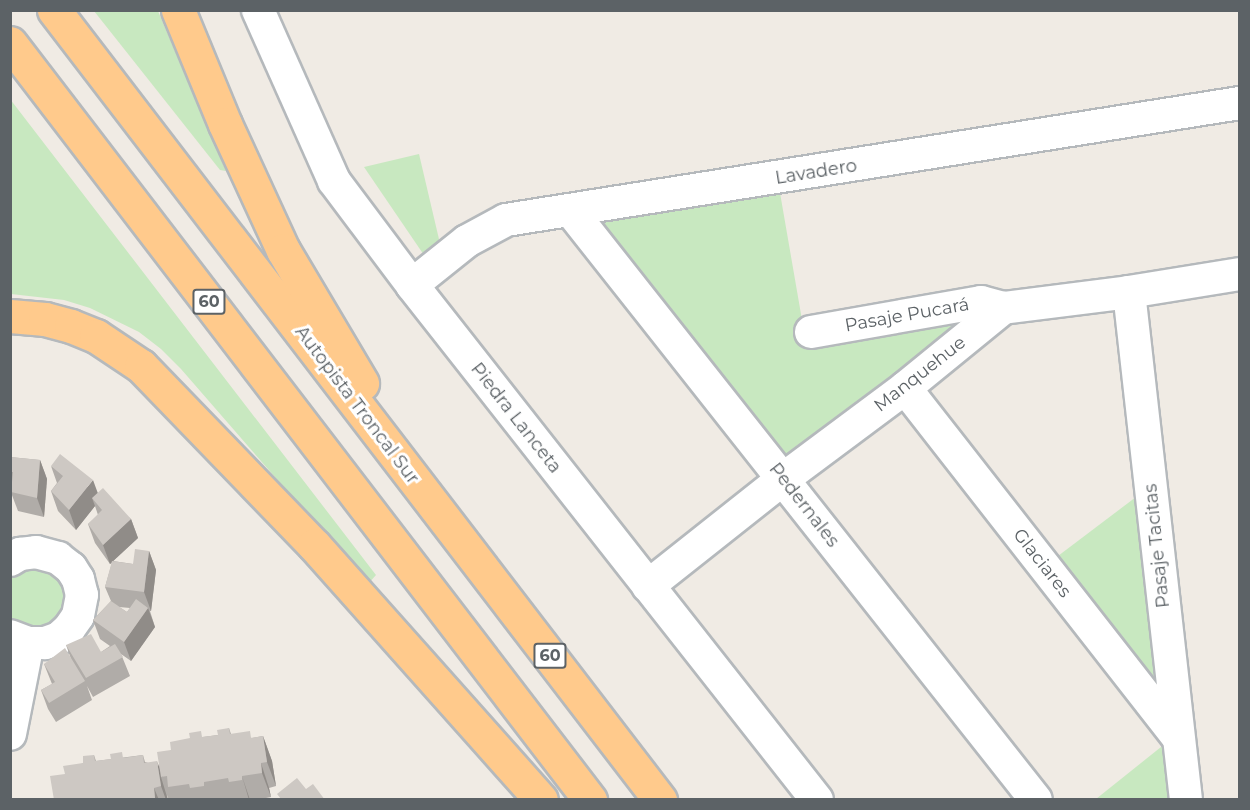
<!DOCTYPE html>
<meta charset="utf-8">
<style>
body{margin:0}
#map{position:relative;width:1250px;height:810px;overflow:hidden;background:#f0ebe4;font-family:Montserrat,sans-serif}
div>[style]{position:absolute}
[style*='--x']{left:calc(var(--x)*1px);top:calc(var(--y)*1px);width:calc(var(--w)*1px);rotate:calc(var(--a)*1deg)}
.green>*{inset:0;background:#c8e8c0}
.roads{filter:drop-shadow(2px 0 #b5b9bc) drop-shadow(-2px 0 #b5b9bc) drop-shadow(0 2px #b5b9bc) drop-shadow(0 -2px #b5b9bc)}
.minor>*{height:32px;margin:-16px;padding:0 16px;transform-origin:16px;border-radius:16px;background:#fff}
.highway>*{height:33px;margin:-16.5px;padding:0 16.5px;transform-origin:16.5px;border-radius:16.5px;background:#ffca8c}
.wall>*{inset:0;background:#b0aca8}
.shaded-wall>*{inset:0;background:#908c88}
.building>*{inset:0;background:#cdc8c3}
span{translate:-50% -50%;white-space:nowrap;text-align:center;line-height:1.15;-webkit-text-stroke:6px #fff;paint-order:stroke}
.shield-label span{padding:2px 4px;background:#fff;border:2px solid;border-radius:4px;-webkit-text-stroke-width:0}
.shield-label{font-size:16px;color:#5c6266;font-weight:700}
.street-label{font-size:18px;color:#5c6266}
.frame{position:absolute;inset:0;border:12px solid #5c6266;pointer-events:none}
</style>
<div id="map">
<div class="green">
<i style="clip-path:polygon(94px 11px,158px 11px,226px 171px,220px 170px)"></i>
<i style="clip-path:polygon(10px 99px,376px 575px,368px 584px,181px 369px,161px 349px,139px 332px,90px 308px,64px 300px,11px 294px)"></i>
<i style="clip-path:polygon(419px 154px,442px 252px,428px 261px,364px 167px)"></i>
<i style="clip-path:polygon(779px 187px,806px 343px,968px 315px,785px 460px,592px 221px)"></i>
<i style="clip-path:polygon(1136px 497px,1156px 689px,1054px 559px)"></i>
<i style="clip-path:polygon(33px 564px,53px 567px,75px 601px,53px 634px,11px 624px,11px 578px,14px 572px)"></i>
<i style="clip-path:polygon(1166px 743px,1174px 799px,1096px 799px)"></i>
</div>
<div class="roads">
<div class="minor">
<i style="--x:258;--y:10;--w:187;--a:66"></i>
<i style="--x:334;--y:181;--w:130;--a:53.1"></i>
<i style="--x:412;--y:285;--w:655;--a:51.82"></i>
<i style="--x:571;--y:211;--w:750;--a:51.71"></i>
<i style="--x:412;--y:285;--w:70;--a:-38.7"></i>
<i style="--x:467;--y:241;--w:44;--a:-28.3"></i>
<i style="--x:506;--y:220;--w:743;--a:-9.06"></i>
<i style="--x:1129;--y:292;--w:511;--a:83.6"></i>
<i style="--x:811;--y:332;--w:173;--a:-10"></i>
<i style="--x:981;--y:302;--w:23;--a:15"></i>
<i style="--x:905;--y:388;--w:443;--a:52"></i>
<i style="--x:10;--y:560;--w:12;--a:-31"></i>
<i style="--x:20;--y:554;--w:16;--a:-7"></i>
<i style="--x:36;--y:552;--w:23;--a:15"></i>
<i style="--x:58;--y:558;--w:16;--a:38"></i>
<i style="--x:71;--y:568;--w:13;--a:58"></i>
<i style="--x:78;--y:579;--w:16;--a:76"></i>
<i style="--x:82;--y:595;--w:21;--a:101"></i>
<i style="--x:78;--y:616;--w:16;--a:125"></i>
<i style="--x:69;--y:629;--w:13;--a:138"></i>
<i style="--x:59;--y:638;--w:15;--a:160"></i>
<i style="--x:45;--y:643;--w:17;--a:180"></i>
<i style="--x:28;--y:643;--w:19;--a:-159"></i>
<i style="--x:648;--y:586;--w:172;--a:-38.4"></i>
<i style="--x:783;--y:479;--w:152;--a:-36.7"></i>
<i style="--x:905;--y:388;--w:127;--a:-39.2"></i>
<i style="--x:1003;--y:308;--w:127;--a:-7.2"></i>
<i style="--x:1129;--y:292;--w:112;--a:-9.2"></i>
<i style="--x:10;--y:734;--w:93;--a:-78.8"></i>
</div>
<div class="highway">
<i style="--x:54;--y:10;--w:996;--a:52.51"></i>
<i style="--x:178;--y:10;--w:123;--a:67.6"></i>
<i style="--x:225;--y:124;--w:139;--a:65.3"></i>
<i style="--x:283;--y:250;--w:155;--a:59.3"></i>
<i style="--x:10;--y:43;--w:954;--a:52.54"></i>
<i style="--x:10;--y:316;--w:35;--a:5"></i>
<i style="--x:45;--y:319;--w:27;--a:15"></i>
<i style="--x:71;--y:326;--w:27;--a:22"></i>
<i style="--x:96;--y:336;--w:54;--a:33.7"></i>
<i style="--x:141;--y:366;--w:249;--a:46"></i>
<i style="--x:314;--y:545;--w:341;--a:48.3"></i>
</div>
</div>
<div class="wall">
<i style="clip-path:polygon(10px 457px,40px 460px,47px 479px,44px 517px,18px 511px,10px 490px)"></i>
<i style="clip-path:polygon(evenodd,51px 466px,98px 493px,131px 519px,138px 538px,113px 561px,133px 564px,149px 551px,156px 570px,151px 611px,150px 611px,155px 627px,131px 661px,121px 654px,130px 676px,93px 697px,87px 686px,92px 700px,56px 722px,48px 709px,41px 690px,52px 684px,44px 664px,71px 659px,66px 645px,101px 652px,110px 646px,100px 639px,93px 620px,111px 601px,105px 587px,112px 563px,110px 564px,95px 543px,88px 524px,98px 515px,95px 506px,76px 530px,58px 511px,51px 491px,57px 483px,51px 466px,119px 607px,130px 608px,127px 612px,119px 607px)"></i>
<i style="clip-path:polygon(229px 728px,231px 734px,252px 738px,263px 736px,272px 761px,276px 786px,269px 788px,271px 797px,256px 800px,169px 800px,167px 795px,168px 800px,54px 800px,65px 774px,83px 763px,94px 755px,96px 761px,143px 755px,145px 762px,159px 766px,171px 750px,203px 737px,218px 735px)"></i>
</div>
<div class="shaded-wall">
<i style="clip-path:polygon(40px 460px,47px 479px,44px 517px,37px 498px)"></i>
<i style="clip-path:polygon(93px 480px,100px 499px,92px 498px,95px 506px,76px 530px,69px 510px)"></i>
<i style="clip-path:polygon(131px 519px,138px 538px,110px 564px,103px 545px)"></i>
<i style="clip-path:polygon(149px 551px,156px 570px,151px 611px,144px 592px)"></i>
<i style="clip-path:polygon(148px 608px,155px 627px,131px 661px,124px 642px)"></i>
<i style="clip-path:polygon(263px 736px,272px 761px,276px 786px,267px 762px)"></i>
<i style="clip-path:polygon(157px 761px,163px 777px,161px 777px,168px 800px,166px 800px,161px 786px)"></i>
<i style="clip-path:polygon(261px 763px,269px 788px,271px 797px,262px 773px)"></i>
<i style="clip-path:polygon(242px 776px,250px 800px,249px 800px)"></i>
<i style="clip-path:polygon(154px 788px,159px 800px,156px 800px,155px 798px)"></i>
</div>
<div class="building">
<i style="clip-path:polygon(60px 454px,93px 480px,69px 510px,51px 491px,63px 476px,51px 466px)"></i>
<i style="clip-path:polygon(10px 457px,40px 460px,37px 498px,11px 492px,13px 472px,10px 472px)"></i>
<i style="clip-path:polygon(103px 488px,131px 519px,103px 545px,88px 524px,102px 510px,92px 498px)"></i>
<i style="clip-path:polygon(135px 549px,149px 551px,144px 592px,105px 587px,112px 561px,133px 564px)"></i>
<i style="clip-path:polygon(136px 599px,148px 608px,124px 642px,93px 620px,111px 601px,127px 612px)"></i>
<i style="clip-path:polygon(91px 634px,101px 652px,115px 644px,123px 657px,86px 678px,66px 645px)"></i>
<i style="clip-path:polygon(65px 648px,85px 681px,49px 703px,41px 690px,55px 682px,44px 664px)"></i>
<i style="clip-path:polygon(229px 728px,230px 734px,250px 731px,251px 738px,263px 736px,267px 762px,261px 763px,262px 773px,242px 776px,242px 780px,229px 782px,228px 778px,204px 782px,204px 786px,190px 788px,189px 784px,168px 787px,167px 776px,161px 777px,157px 752px,171px 750px,170px 742px,190px 738px,189px 733px,201px 731px,202px 737px,218px 735px,217px 730px)"></i>
<i style="clip-path:polygon(122px 752px,123px 758px,143px 755px,144px 763px,157px 761px,161px 786px,154px 788px,155px 798px,142px 800px,54px 800px,50px 776px,65px 774px,63px 766px,83px 763px,83px 756px,94px 755px,95px 761px,111px 759px,110px 754px)"></i>
<i style="clip-path:polygon(297px 778px,306px 789px,313px 784px,325px 800px,280px 800px,281px 799px,277px 794px)"></i>
</div>
<div class="shield-label">
<span style="left:209px;top:302px">60</span>
<span style="left:550px;top:656px">60</span>
</div>
<div class="street-label">
<span style="left:816px;top:172px;rotate:-9deg">Lavadero</span>
<span style="left:907px;top:315px;rotate:-10deg">Pasaje Pucará</span>
<span style="left:920px;top:374px;rotate:-38deg">Manquehue</span>
<span style="left:357px;top:405px;rotate:53deg">Autopista Troncal Sur</span>
<span style="left:516px;top:418px;rotate:52deg">Piedra Lanceta</span>
<span style="left:804px;top:505px;rotate:52deg">Pedernales</span>
<span style="left:1157px;top:546px;rotate:-96deg">Pasaje Tacitas</span>
<span style="left:1042px;top:563px;rotate:52deg">Glaciares</span>
</div>
<div class="frame"></div>
</div>
